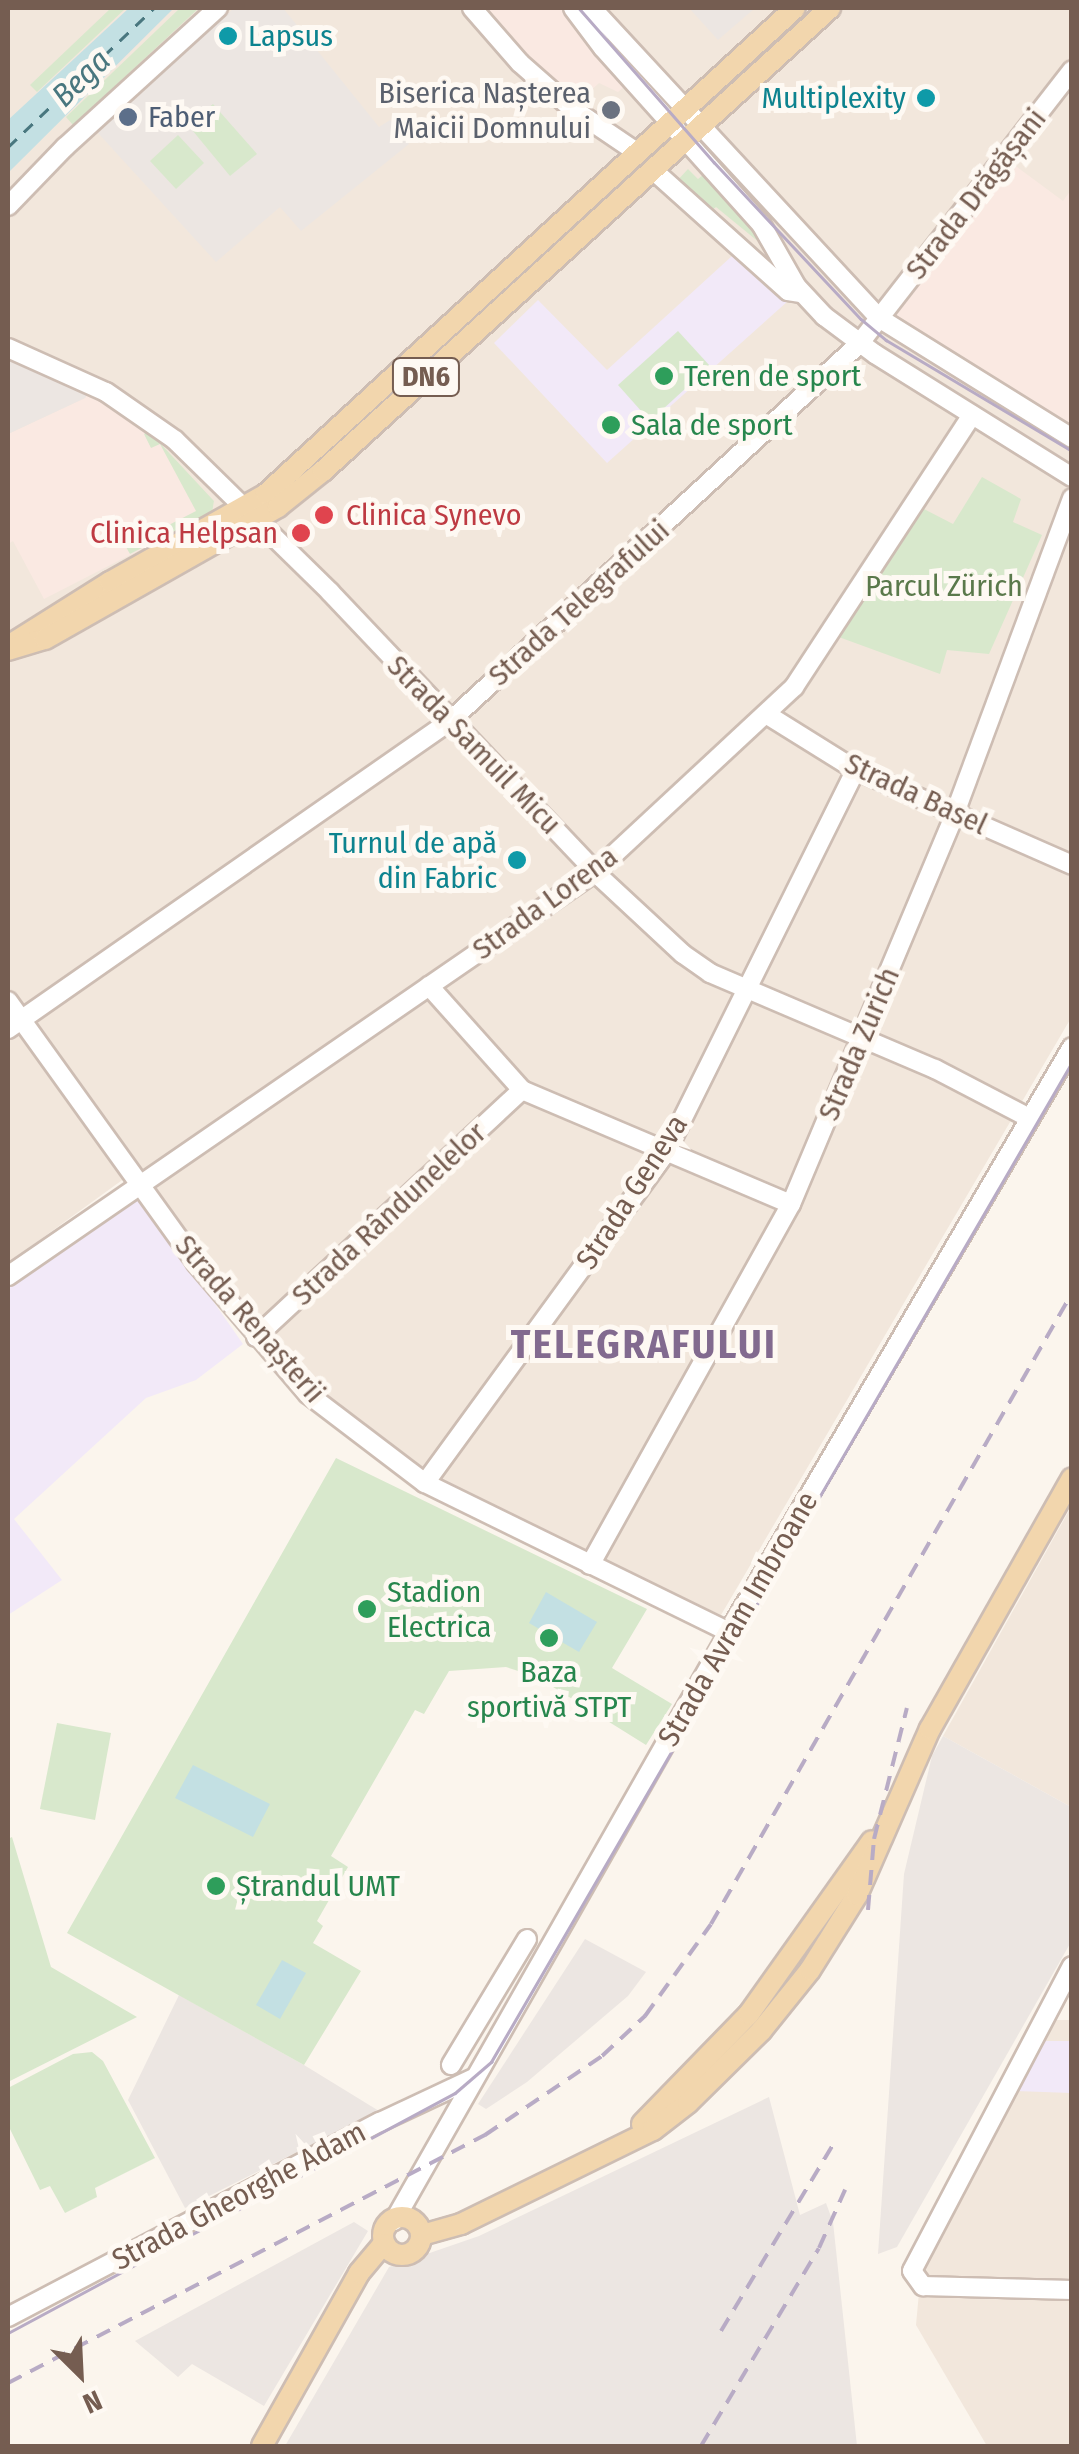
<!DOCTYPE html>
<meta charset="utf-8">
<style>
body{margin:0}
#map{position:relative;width:1079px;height:2454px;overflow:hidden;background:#fbf5ed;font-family:"Fira Sans Condensed",sans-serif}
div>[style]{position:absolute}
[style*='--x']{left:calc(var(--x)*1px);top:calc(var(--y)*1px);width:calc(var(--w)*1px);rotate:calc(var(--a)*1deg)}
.residential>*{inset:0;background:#f2e7dc}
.commercial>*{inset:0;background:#fae9e2}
.industrial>*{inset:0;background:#ece6e2}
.education>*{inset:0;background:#f2e9f8}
.green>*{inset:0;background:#d8e8cc}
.water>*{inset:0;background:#c3e0e3}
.ferry>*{height:2.5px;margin-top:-1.25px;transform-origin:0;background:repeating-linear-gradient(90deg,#49777f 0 12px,transparent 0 22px)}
.roads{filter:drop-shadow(2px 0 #cdbdb3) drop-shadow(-2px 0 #cdbdb3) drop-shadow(0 2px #cdbdb3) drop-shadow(0 -2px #cdbdb3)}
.minor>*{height:18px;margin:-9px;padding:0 9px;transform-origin:9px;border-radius:9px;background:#fff}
.major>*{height:20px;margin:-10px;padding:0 10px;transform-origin:10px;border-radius:10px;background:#f2d6ad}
.major>.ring{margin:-10px;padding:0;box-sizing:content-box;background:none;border:20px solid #f2d6ad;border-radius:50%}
.tram>*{height:2.5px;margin:-1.25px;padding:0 1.25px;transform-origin:1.25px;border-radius:1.25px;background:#b8abc5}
.rail>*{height:4px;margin-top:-2px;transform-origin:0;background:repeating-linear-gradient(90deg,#b8abc5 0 15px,transparent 0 25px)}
.dots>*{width:28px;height:28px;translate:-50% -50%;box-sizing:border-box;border:5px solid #fef9f3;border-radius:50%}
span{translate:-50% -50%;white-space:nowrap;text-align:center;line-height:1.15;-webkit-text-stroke:10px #fef9f3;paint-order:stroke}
.shield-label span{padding:2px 8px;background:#fef9f3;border:2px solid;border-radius:8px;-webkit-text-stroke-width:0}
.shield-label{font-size:28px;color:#755d51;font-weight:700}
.culture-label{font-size:30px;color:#0d838f}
.left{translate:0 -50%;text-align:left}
.right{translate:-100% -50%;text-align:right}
.worship-label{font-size:30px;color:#5b616d}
.service-label{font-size:30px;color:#4e5e75}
.street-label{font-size:30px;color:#755d51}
.leisure-label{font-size:30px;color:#27864d}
.health-label{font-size:30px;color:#be3a42}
.park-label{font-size:30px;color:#5a794b}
.water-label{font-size:32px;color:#49777f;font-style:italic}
.district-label{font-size:40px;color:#826a8f;font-weight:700;letter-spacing:2.5px}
.frame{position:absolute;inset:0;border:10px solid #755d51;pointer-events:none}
.north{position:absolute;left:30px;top:2324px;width:100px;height:100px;-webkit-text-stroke:8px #fef9f3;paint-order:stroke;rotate:156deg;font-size:28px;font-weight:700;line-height:40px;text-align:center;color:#755d51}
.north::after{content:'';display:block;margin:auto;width:35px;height:45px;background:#755d51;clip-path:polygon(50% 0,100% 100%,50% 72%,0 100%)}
</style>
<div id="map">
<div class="residential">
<i style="clip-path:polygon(8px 8px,1071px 8px,1071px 1018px,721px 1615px,424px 1478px,329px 1407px,270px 1344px,136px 1170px,8px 1263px)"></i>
<i style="clip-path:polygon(1071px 1507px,1071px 1807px,943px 1736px)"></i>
<i style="clip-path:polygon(1052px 2020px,1071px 2020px,1071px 2446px,987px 2446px,916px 2325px,922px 2260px)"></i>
</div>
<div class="commercial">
<i style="clip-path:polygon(476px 8px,563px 8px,629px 82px,618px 92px,599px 83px,574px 106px)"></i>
<i style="clip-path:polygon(1009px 161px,1063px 201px,1071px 190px,1071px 427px,889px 318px)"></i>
<i style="clip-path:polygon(89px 392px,160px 443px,214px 501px,212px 513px,44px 599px,13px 541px,8px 544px,8px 434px,85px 398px)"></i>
</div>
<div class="industrial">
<i style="clip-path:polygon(234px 8px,283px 8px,379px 127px,390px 120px,409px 144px,301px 231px,280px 207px,216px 262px,98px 133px)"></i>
<i style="clip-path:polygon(689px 8px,755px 8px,718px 40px)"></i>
<i style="clip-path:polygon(8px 358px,64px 379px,89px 392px,85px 398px,8px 434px)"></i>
<i style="clip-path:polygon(943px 1736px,1071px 1807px,1071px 1942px,897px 2247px,878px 2254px,904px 1874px,932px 1756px)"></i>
<i style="clip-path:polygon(585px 1939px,646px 1972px,628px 1996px,527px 2082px,486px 2109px,478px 2104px)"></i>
<i style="clip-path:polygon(179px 1995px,304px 2065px,379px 2111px,185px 2208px,128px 2100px)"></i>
<i style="clip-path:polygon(769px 2097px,800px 2215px,826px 2203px,833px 2222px,857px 2446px,285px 2446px,389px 2267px,479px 2236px)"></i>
<i style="clip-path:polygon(354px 2222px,368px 2231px,264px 2406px,192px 2364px,178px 2377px,135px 2341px)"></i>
</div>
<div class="education">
<i style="clip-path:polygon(732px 256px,788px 301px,607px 463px,494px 343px,538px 300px,607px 370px)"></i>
<i style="clip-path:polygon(137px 1192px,243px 1344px,196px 1380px,146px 1398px,14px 1519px,62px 1580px,8px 1615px,8px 1283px)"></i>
<i style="clip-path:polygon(1042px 2041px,1071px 2041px,1071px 2093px,1015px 2091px)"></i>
</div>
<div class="green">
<i style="clip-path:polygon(111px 8px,126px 8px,37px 92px,30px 85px)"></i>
<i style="clip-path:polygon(180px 8px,199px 8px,73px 125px,66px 117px)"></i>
<i style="clip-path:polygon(213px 104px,257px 154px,230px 176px,188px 125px)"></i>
<i style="clip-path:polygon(178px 135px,204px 163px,176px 189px,150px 161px)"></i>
<i style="clip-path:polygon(688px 169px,698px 179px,704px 174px,714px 185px,719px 182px,777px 257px,716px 207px,710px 212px,675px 183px)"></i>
<i style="clip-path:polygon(678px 331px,710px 366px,650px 421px,618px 385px)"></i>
<i style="clip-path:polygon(147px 432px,160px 443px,214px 501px,212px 513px,130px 554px,126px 547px,196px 511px,160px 444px,151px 448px,144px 434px)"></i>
<i style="clip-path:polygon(982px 477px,1021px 499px,1013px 522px,1042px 535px,989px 654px,947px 650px,940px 674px,836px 636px,922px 508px,953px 524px)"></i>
<i style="clip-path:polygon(336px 1458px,647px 1609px,612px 1668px,672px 1704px,646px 1745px,537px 1677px,506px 1667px,449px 1671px,424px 1714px,415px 1710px,331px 1856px,348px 1867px,317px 1921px,323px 1926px,313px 1943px,361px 1971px,304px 2065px,67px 1933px)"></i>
<i style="clip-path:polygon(57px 1723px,111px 1733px,95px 1820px,40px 1809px)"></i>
<i style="clip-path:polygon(12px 1837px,51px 1967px,137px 2017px,8px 2082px,8px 1839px)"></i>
<i style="clip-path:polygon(92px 2052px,103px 2061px,155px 2158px,95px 2188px,97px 2197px,65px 2213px,50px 2186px,40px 2190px,8px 2125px,8px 2088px,73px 2054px)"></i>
</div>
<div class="water">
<i style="clip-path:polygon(129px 8px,174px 8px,8px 173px,8px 120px)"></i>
<i style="clip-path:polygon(546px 1592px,597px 1622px,579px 1652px,529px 1623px)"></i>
<i style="clip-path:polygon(193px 1765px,270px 1804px,253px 1837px,175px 1798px)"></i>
<i style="clip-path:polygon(282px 1960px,306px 1973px,280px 2019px,256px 2005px)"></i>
</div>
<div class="ferry">
<i style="--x:8;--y:147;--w:202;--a:-43.6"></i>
</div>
<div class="roads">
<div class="minor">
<i style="--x:472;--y:8;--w:73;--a:48.9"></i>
<i style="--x:520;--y:63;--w:67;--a:41.3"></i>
<i style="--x:570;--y:107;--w:82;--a:34.1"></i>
<i style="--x:573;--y:8;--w:50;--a:53.1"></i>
<i style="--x:603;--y:48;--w:237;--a:48.1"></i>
<i style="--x:761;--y:224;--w:73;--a:60.3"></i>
<i style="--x:797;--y:287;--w:40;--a:47"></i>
<i style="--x:824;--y:316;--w:64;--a:36.7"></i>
<i style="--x:875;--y:354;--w:232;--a:32"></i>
<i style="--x:592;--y:8;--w:422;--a:47.2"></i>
<i style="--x:879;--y:318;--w:227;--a:31.9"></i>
<i style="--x:653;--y:170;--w:181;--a:41.9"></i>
<i style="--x:788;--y:291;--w:13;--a:9"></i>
<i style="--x:8;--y:206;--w:82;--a:-46"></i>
<i style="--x:65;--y:147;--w:207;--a:-42.3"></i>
<i style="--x:8;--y:348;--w:107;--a:24.2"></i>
<i style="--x:106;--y:392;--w:84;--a:34.8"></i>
<i style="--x:175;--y:440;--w:217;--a:44.4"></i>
<i style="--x:330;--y:592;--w:393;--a:46.5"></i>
<i style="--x:600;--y:877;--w:113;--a:42.9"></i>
<i style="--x:683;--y:954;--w:33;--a:35"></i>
<i style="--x:710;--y:973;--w:245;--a:23.1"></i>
<i style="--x:935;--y:1069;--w:106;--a:27.5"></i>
<i style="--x:766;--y:714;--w:106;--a:31.9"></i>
<i style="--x:856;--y:770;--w:236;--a:23.7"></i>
<i style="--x:429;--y:986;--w:140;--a:48.2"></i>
<i style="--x:522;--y:1090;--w:292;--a:23"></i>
<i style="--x:8;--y:1001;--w:322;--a:54.3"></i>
<i style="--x:196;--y:1263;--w:172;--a:49.5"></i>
<i style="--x:308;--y:1394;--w:147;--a:37.3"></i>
<i style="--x:425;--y:1483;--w:339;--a:26.1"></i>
<i style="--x:8;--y:1029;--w:539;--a:-34.87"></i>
<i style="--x:450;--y:721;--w:556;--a:-42.67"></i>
<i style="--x:859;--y:344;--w:347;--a:-52.1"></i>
<i style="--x:8;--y:1276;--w:713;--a:-34.54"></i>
<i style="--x:595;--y:872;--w:272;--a:-42.9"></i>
<i style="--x:794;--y:687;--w:325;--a:-56.8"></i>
<i style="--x:256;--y:1337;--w:363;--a:-42.9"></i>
<i style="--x:425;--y:1483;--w:409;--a:-53.9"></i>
<i style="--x:666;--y:1152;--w:427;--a:-63.6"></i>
<i style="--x:590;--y:1565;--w:413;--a:-60.9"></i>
<i style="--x:791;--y:1204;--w:424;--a:-67.2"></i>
<i style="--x:955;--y:813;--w:336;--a:-69.6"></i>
<i style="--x:1072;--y:1966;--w:344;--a:117.7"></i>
<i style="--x:912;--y:2271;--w:19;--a:54"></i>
<i style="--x:923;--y:2286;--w:149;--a:1.5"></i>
<i style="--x:451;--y:2065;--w:147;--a:-58.9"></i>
<i style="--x:394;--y:2221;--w:678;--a:-60.37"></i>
<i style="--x:729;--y:1632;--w:678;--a:-59.62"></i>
<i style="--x:8;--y:2317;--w:420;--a:-27.7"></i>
<i style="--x:380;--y:2122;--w:102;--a:-25.1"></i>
</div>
<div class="major">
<i style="--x:13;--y:643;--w:115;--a:-32.2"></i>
<i style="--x:110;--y:582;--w:179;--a:-29.4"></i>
<i style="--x:266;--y:494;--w:718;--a:-42.57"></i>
<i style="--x:8;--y:650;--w:39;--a:-17"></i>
<i style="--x:45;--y:639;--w:268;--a:-29.5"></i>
<i style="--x:278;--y:507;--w:58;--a:-38.7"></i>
<i style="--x:323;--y:471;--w:687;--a:-42.4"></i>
<i style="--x:642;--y:2124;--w:153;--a:-45.8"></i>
<i style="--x:749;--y:2014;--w:212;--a:-54.6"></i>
<i class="ring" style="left:383px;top:2217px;width:18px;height:18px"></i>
<i style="--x:422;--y:2235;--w:41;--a:-15.8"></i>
<i style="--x:461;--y:2224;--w:214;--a:-26.1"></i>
<i style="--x:653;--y:2130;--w:44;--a:-37.6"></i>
<i style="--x:688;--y:2103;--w:103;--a:-44.6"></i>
<i style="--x:761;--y:2031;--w:78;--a:-51.2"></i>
<i style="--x:810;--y:1970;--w:89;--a:-57.9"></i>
<i style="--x:857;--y:1895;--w:181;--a:-66.3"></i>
<i style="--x:930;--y:1729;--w:288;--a:-60.5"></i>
<i style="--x:262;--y:2446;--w:198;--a:-60.7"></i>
<i style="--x:359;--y:2273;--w:38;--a:-50"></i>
</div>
</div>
<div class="tram">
<i style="--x:579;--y:8;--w:205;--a:48.8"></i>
<i style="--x:714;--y:162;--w:215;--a:46.9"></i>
<i style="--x:861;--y:319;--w:33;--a:40"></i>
<i style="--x:886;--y:340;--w:217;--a:30.8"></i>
<i style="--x:8;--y:2333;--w:507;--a:-28.23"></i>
<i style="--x:455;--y:2093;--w:48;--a:-40.7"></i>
<i style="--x:491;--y:2062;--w:1157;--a:-59.84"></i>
</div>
<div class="rail">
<i style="--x:868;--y:1910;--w:71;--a:-85.2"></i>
<i style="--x:874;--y:1839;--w:135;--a:-75.9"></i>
<i style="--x:721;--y:2331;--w:222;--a:-59"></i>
<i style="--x:8;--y:2383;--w:538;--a:-27.47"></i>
<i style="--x:485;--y:2135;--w:141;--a:-34"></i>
<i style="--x:602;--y:2056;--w:59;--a:-42.9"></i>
<i style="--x:645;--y:2016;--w:113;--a:-54.3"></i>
<i style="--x:711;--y:1924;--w:727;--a:-60.23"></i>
<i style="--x:701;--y:2446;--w:230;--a:-59.2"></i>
<i style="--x:819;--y:2248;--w:64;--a:-65.9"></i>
</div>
<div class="dots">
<i style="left:228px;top:36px;background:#0f9aa8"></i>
<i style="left:926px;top:98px;background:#0f9aa8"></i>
<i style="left:611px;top:110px;background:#6b7280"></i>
<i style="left:128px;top:117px;background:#5c6f8a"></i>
<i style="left:664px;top:376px;background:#2e9e5b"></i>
<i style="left:611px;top:425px;background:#2e9e5b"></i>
<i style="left:324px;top:515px;background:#e0444e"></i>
<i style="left:301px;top:533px;background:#e0444e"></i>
<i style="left:517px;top:860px;background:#0f9aa8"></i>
<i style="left:367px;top:1609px;background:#2e9e5b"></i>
<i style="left:549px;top:1638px;background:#2e9e5b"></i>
<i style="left:216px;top:1886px;background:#2e9e5b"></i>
</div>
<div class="shield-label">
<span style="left:426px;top:377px">DN6</span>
</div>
<div class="culture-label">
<span class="left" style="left:248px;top:36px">Lapsus</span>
<span class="right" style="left:906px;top:98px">Multiplexity</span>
<span class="right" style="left:497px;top:860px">Turnul de apă<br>din Fabric</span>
</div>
<div class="worship-label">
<span class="right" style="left:591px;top:110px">Biserica Nașterea<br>Maicii Domnului</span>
</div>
<div class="service-label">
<span class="left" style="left:148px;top:117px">Faber</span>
</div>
<div class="street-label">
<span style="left:976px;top:194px;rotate:-52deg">Strada Drăgășani</span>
<span style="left:579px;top:603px;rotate:-42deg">Strada Telegrafului</span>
<span style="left:474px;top:745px;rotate:46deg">Strada Samuil Micu</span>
<span style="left:916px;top:794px;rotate:25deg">Strada Basel</span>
<span style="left:545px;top:903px;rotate:-36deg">Strada Lorena</span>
<span style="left:859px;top:1044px;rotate:-67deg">Strada Zurich</span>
<span style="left:632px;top:1192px;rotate:-57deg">Strada Geneva</span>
<span style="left:389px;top:1214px;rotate:-43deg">Strada Rândunelelor</span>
<span style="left:250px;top:1319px;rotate:49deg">Strada Renașterii</span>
<span style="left:738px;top:1619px;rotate:-60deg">Strada Avram Imbroane</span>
<span style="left:239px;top:2196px;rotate:-28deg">Strada Gheorghe Adam</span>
</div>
<div class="leisure-label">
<span class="left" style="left:684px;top:376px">Teren de sport</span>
<span class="left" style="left:631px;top:425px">Sala de sport</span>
<span class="left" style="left:387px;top:1609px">Stadion<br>Electrica</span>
<span style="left:549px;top:1689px">Baza<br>sportivă STPT</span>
<span class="left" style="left:236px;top:1886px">Ștrandul UMT</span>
</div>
<div class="health-label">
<span class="left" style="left:346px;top:515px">Clinica Synevo</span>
<span class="right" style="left:278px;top:533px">Clinica Helpsan</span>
</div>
<div class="park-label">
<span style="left:944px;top:586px">Parcul Zürich</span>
</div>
<div class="water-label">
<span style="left:81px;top:78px;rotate:-44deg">Bega</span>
</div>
<div class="district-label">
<span style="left:644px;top:1345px">TELEGRAFULUI</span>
</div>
<div class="frame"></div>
<div class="north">N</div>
</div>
